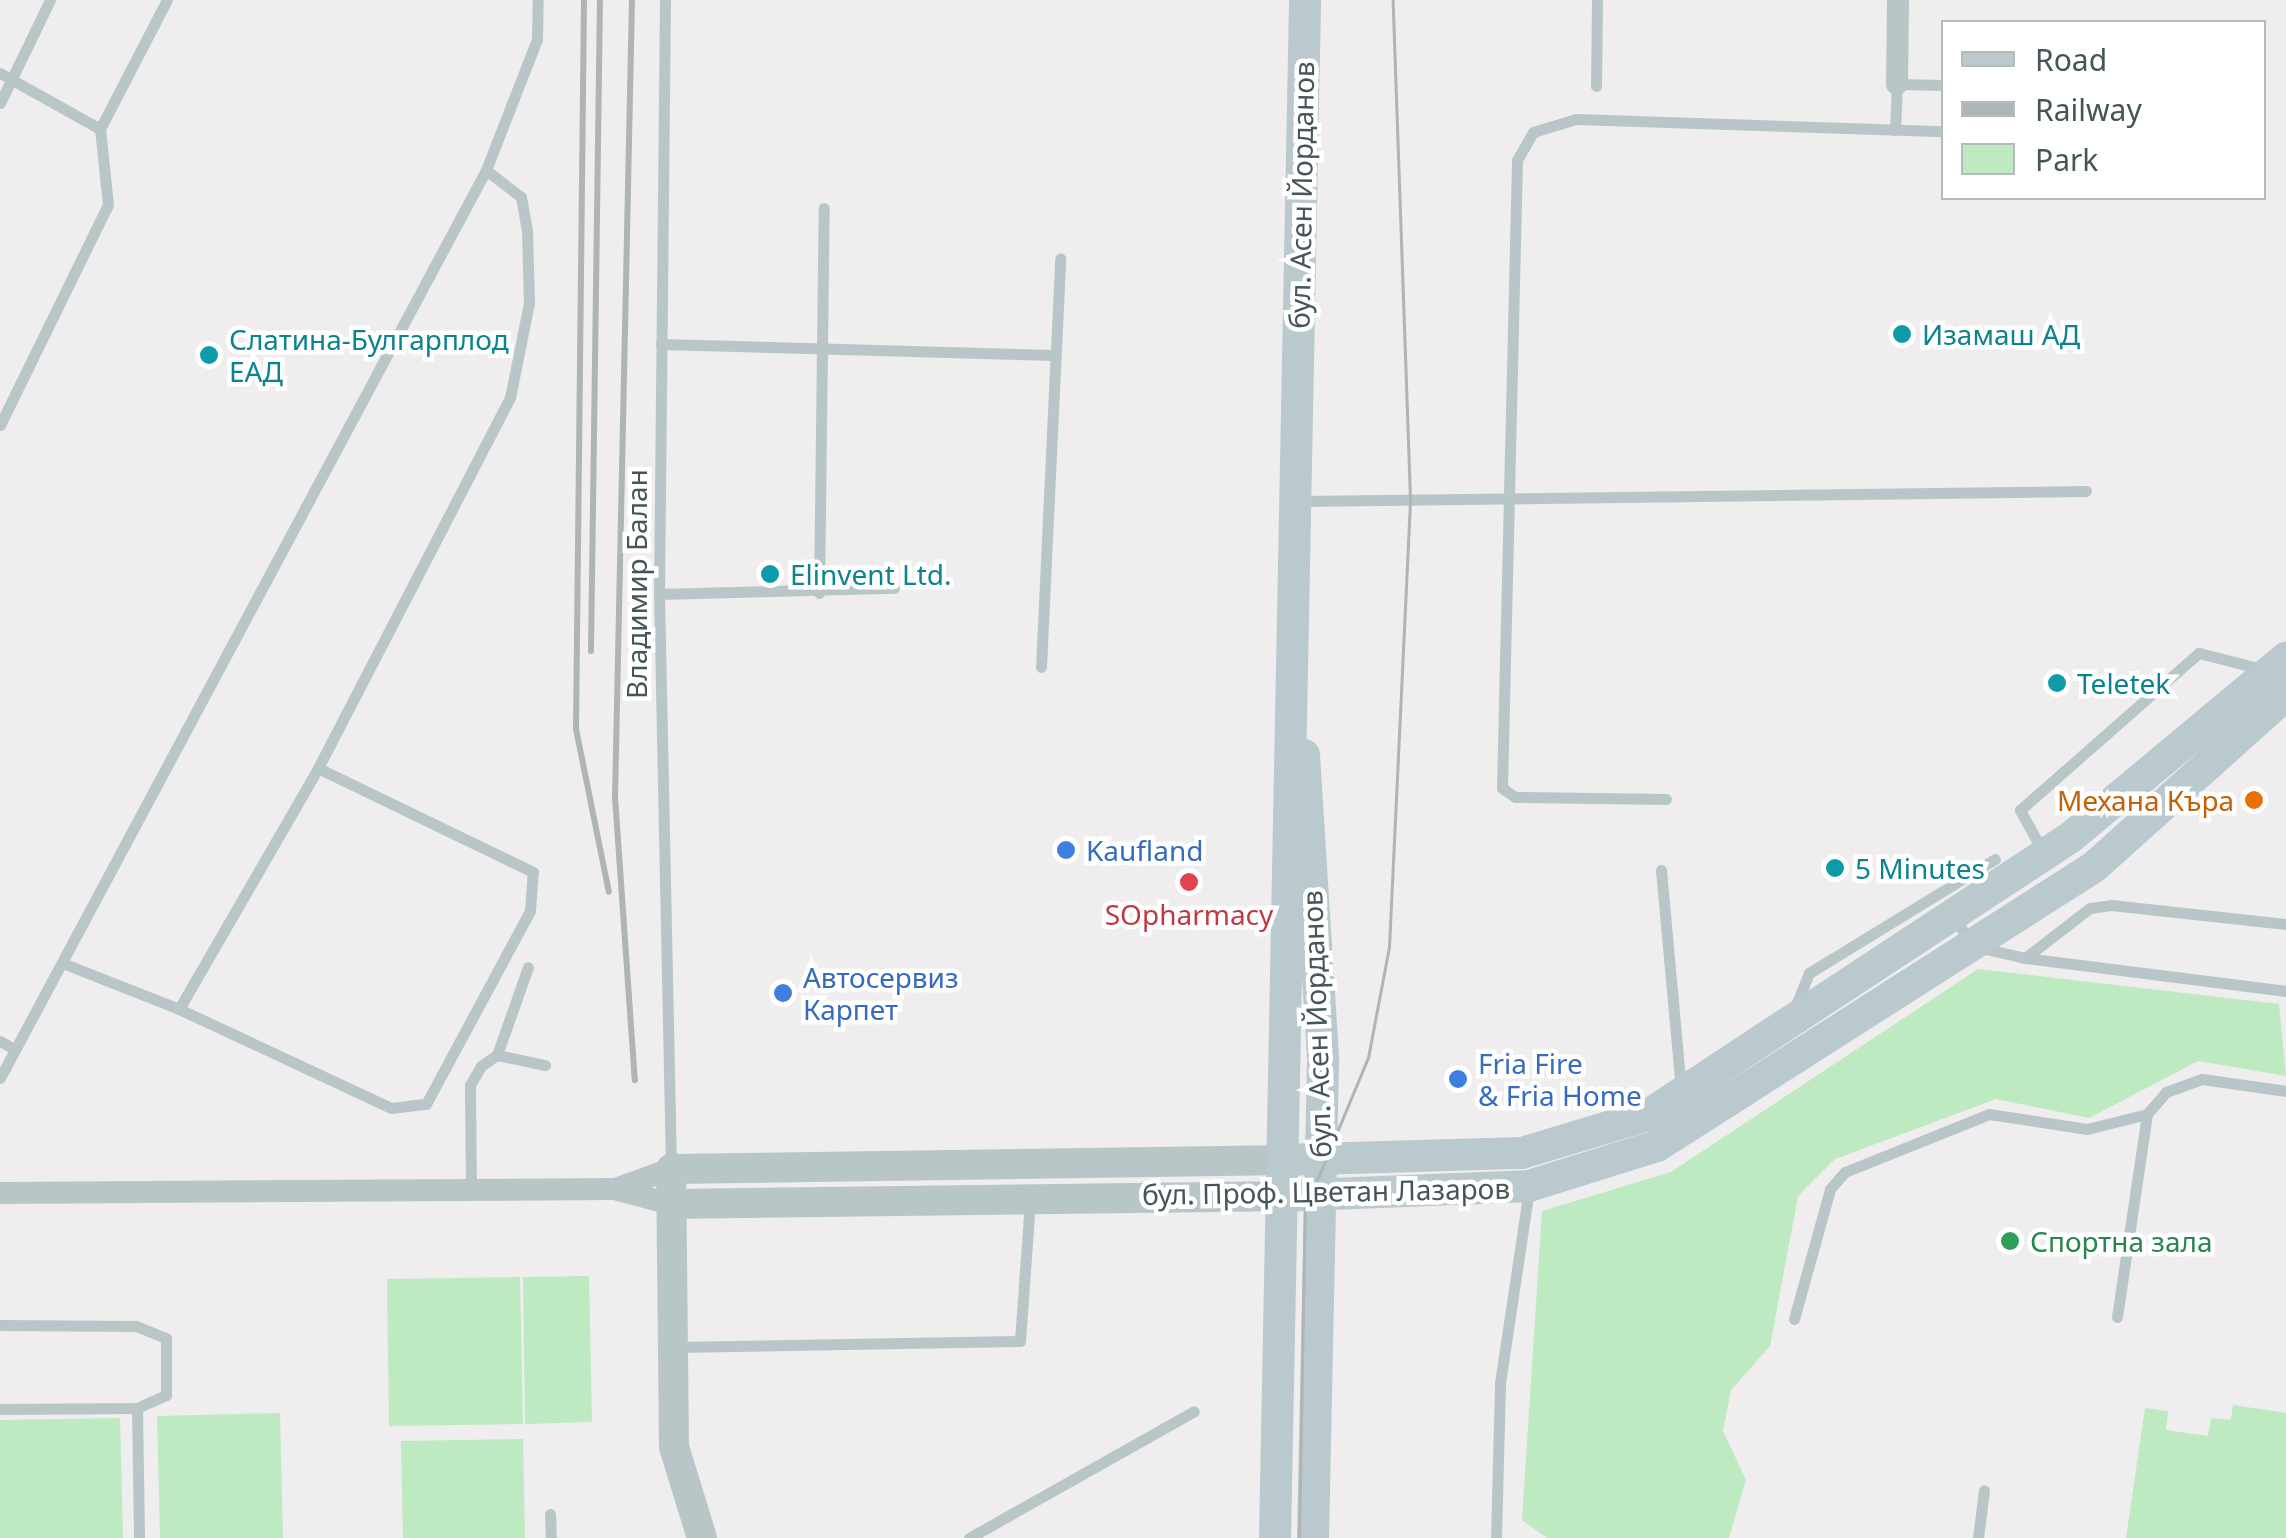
<!DOCTYPE html>
<meta charset="utf-8">
<style>
body{margin:0}
#map{position:relative;width:2286px;height:1538px;overflow:hidden;background:#efeded;font-family:"Noto Sans",sans-serif}
div>[style]{position:absolute}
[style*='--x']{left:calc(var(--x)*1px);top:calc(var(--y)*1px);width:calc(var(--w)*1px);rotate:calc(var(--a)*1deg)}
.green>*{inset:0;background:#bdeac0}
.service>*{height:11px;margin:-5.5px;padding:0 5.5px;transform-origin:5.5px;border-radius:5.5px;background:#b9c6c8}
.minor>*{height:22px;margin:-11px;padding:0 11px;transform-origin:11px;border-radius:11px;background:#b9c6c8}
.tertiary>*{height:30px;margin:-15px;padding:0 15px;transform-origin:15px;border-radius:15px;background:#b9c6c8}
.secondary>*{height:32px;margin:-16px;padding:0 16px;transform-origin:16px;border-radius:16px;background:#b9c9cd}
.tram>*{height:2.5px;margin:-1.25px;padding:0 1.25px;transform-origin:1.25px;border-radius:1.25px;background:#afb4b6}
.rail>*{height:6px;margin:-3px;padding:0 3px;transform-origin:3px;border-radius:3px;background:#afb4b6}
.dots>*{width:28px;height:28px;translate:-50% -50%;box-sizing:border-box;border:5px solid #fff;border-radius:50%}
span{translate:-50% -50%;white-space:nowrap;text-align:center;line-height:1.15;-webkit-text-stroke:9px #fff;paint-order:stroke}
.street-label{font-size:28px;color:#465658}
.culture-label{font-size:28px;color:#0d838f}
.left{translate:0 -50%;text-align:left}
.food-label{font-size:28px;color:#c56008}
.right{translate:-100% -50%;text-align:right}
.shop-label{font-size:28px;color:#366cbe}
.health-label{font-size:28px;color:#be3a42}
.leisure-label{font-size:28px;color:#27864d}
.legend{position:absolute;left:1941px;top:20px;width:325px;height:180px;box-sizing:border-box;background:#fff;border:2px solid #b5bbbc;margin:0;padding:12px 18px;list-style:none;font-size:30px;color:#465658}
.legend li{display:flex;align-items:center;gap:20px;height:50px}
.legend b{width:50px;border:2px solid #b5bbbc}
</style>
<div id="map">
<div class="green">
<i style="clip-path:polygon(1978px 969px,2279px 1004px,2286px 1076px,2198px 1061px,2089px 1118px,1996px 1099px,1835px 1159px,1798px 1196px,1770px 1346px,1731px 1390px,1723px 1431px,1746px 1480px,1729px 1538px,1547px 1538px,1522px 1520px,1542px 1211px,1671px 1172px)"></i>
<i style="clip-path:polygon(589px 1276px,592px 1422px,525px 1424px,523px 1277px)"></i>
<i style="clip-path:polygon(520px 1277px,523px 1424px,389px 1426px,387px 1279px)"></i>
<i style="clip-path:polygon(2233px 1405px,2286px 1413px,2286px 1538px,2126px 1538px,2145px 1408px,2168px 1411px,2166px 1430px,2208px 1436px,2211px 1418px,2231px 1420px)"></i>
<i style="clip-path:polygon(280px 1413px,283px 1538px,160px 1538px,157px 1416px)"></i>
<i style="clip-path:polygon(120px 1418px,123px 1538px,0 1538px,0 1420px)"></i>
<i style="clip-path:polygon(523px 1439px,525px 1538px,403px 1538px,401px 1441px)"></i>
</div>
<div class="service">
<i style="--x:665;--y:0;--w:594;--a:90.58"></i>
<i style="--x:659;--y:594;--w:572;--a:88.8"></i>
<i style="--x:0;--y:73;--w:115;--a:29.2"></i>
<i style="--x:100;--y:129;--w:145;--a:-62.6"></i>
<i style="--x:1596;--y:86;--w:86;--a:-89.3"></i>
<i style="--x:0;--y:103;--w:114;--a:-64.1"></i>
<i style="--x:1895;--y:130;--w:46;--a:-87.5"></i>
<i style="--x:1897;--y:84;--w:47;--a:1.2"></i>
<i style="--x:661;--y:344;--w:394;--a:1.6"></i>
<i style="--x:0;--y:425;--w:245;--a:-63.9"></i>
<i style="--x:108;--y:205;--w:76;--a:-96"></i>
<i style="--x:1300;--y:501;--w:786;--a:-0.73"></i>
<i style="--x:819;--y:593;--w:385;--a:-89.3"></i>
<i style="--x:659;--y:594;--w:235;--a:-1.5"></i>
<i style="--x:1041;--y:667;--w:409;--a:-87.3"></i>
<i style="--x:1666;--y:799;--w:151;--a:-179.2"></i>
<i style="--x:1515;--y:797;--w:16;--a:-145"></i>
<i style="--x:1502;--y:788;--w:628;--a:-88.63"></i>
<i style="--x:1517;--y:160;--w:32;--a:-60"></i>
<i style="--x:1533;--y:132;--w:45;--a:-16.8"></i>
<i style="--x:1576;--y:119;--w:368;--a:1.9"></i>
<i style="--x:2043;--y:852;--w:48;--a:-118.7"></i>
<i style="--x:2020;--y:810;--w:238;--a:-41.3"></i>
<i style="--x:2199;--y:653;--w:65;--a:14.3"></i>
<i style="--x:1661;--y:870;--w:220;--a:84.8"></i>
<i style="--x:1955;--y:919;--w:32;--a:56"></i>
<i style="--x:1973;--y:946;--w:53;--a:13"></i>
<i style="--x:2025;--y:958;--w:263;--a:7.2"></i>
<i style="--x:2025;--y:958;--w:82;--a:-37.6"></i>
<i style="--x:2090;--y:908;--w:21;--a:-8"></i>
<i style="--x:2111;--y:905;--w:176;--a:6.2"></i>
<i style="--x:65;--y:964;--w:123;--a:21.5"></i>
<i style="--x:179;--y:1009;--w:278;--a:-60"></i>
<i style="--x:318;--y:768;--w:417;--a:-62.6"></i>
<i style="--x:510;--y:398;--w:97;--a:-78.7"></i>
<i style="--x:529;--y:303;--w:72;--a:-91.6"></i>
<i style="--x:527;--y:231;--w:35;--a:-100"></i>
<i style="--x:521;--y:197;--w:44;--a:-142.4"></i>
<i style="--x:179;--y:1009;--w:234;--a:25"></i>
<i style="--x:391;--y:1108;--w:35;--a:-7"></i>
<i style="--x:426;--y:1104;--w:219;--a:-61.7"></i>
<i style="--x:530;--y:911;--w:39;--a:-86"></i>
<i style="--x:533;--y:872;--w:239;--a:-154.2"></i>
<i style="--x:1794;--y:1010;--w:40;--a:-68"></i>
<i style="--x:1809;--y:973;--w:218;--a:-31.5"></i>
<i style="--x:0;--y:1041;--w:16;--a:30"></i>
<i style="--x:497;--y:1055;--w:93;--a:-70.6"></i>
<i style="--x:0;--y:1078;--w:1030;--a:-61.84"></i>
<i style="--x:486;--y:170;--w:141;--a:-68.7"></i>
<i style="--x:537;--y:39;--w:39;--a:-89"></i>
<i style="--x:471;--y:1189;--w:104;--a:-90.6"></i>
<i style="--x:470;--y:1085;--w:22;--a:-60"></i>
<i style="--x:481;--y:1066;--w:19;--a:-35"></i>
<i style="--x:497;--y:1055;--w:49;--a:11.8"></i>
<i style="--x:2117;--y:1317;--w:205;--a:-81.6"></i>
<i style="--x:2147;--y:1114;--w:29;--a:-49"></i>
<i style="--x:2166;--y:1092;--w:38;--a:-20"></i>
<i style="--x:2202;--y:1079;--w:85;--a:8.1"></i>
<i style="--x:1794;--y:1319;--w:135;--a:-74.5"></i>
<i style="--x:1830;--y:1189;--w:23;--a:-49"></i>
<i style="--x:1845;--y:1172;--w:155;--a:-21.9"></i>
<i style="--x:1989;--y:1114;--w:99;--a:8.7"></i>
<i style="--x:2087;--y:1129;--w:62;--a:-14"></i>
<i style="--x:0;--y:1325;--w:136;--a:0.4"></i>
<i style="--x:136;--y:1326;--w:32;--a:22"></i>
<i style="--x:166;--y:1338;--w:57;--a:90"></i>
<i style="--x:166;--y:1395;--w:32;--a:156"></i>
<i style="--x:137;--y:1408;--w:130;--a:89.1"></i>
<i style="--x:676;--y:1347;--w:344;--a:-1"></i>
<i style="--x:1020;--y:1341;--w:141;--a:-85.9"></i>
<i style="--x:0;--y:1409;--w:137;--a:-0.4"></i>
<i style="--x:550;--y:1514;--w:24;--a:88"></i>
<i style="--x:969;--y:1538;--w:258;--a:-29.4"></i>
<i style="--x:1496;--y:1538;--w:155;--a:-88.5"></i>
<i style="--x:1500;--y:1383;--w:196;--a:-81.5"></i>
<i style="--x:1978;--y:1538;--w:48;--a:-82.9"></i>
</div>
<div class="minor">
<i style="--x:1897;--y:84;--w:84;--a:-89.3"></i>
<i style="--x:615;--y:1189;--w:59;--a:-19.7"></i>
<i style="--x:0;--y:1193;--w:615;--a:-0.37"></i>
<i style="--x:615;--y:1189;--w:58;--a:15"></i>
</div>
<div class="tertiary">
<i style="--x:671;--y:1204;--w:610;--a:-0.75"></i>
<i style="--x:702;--y:1538;--w:95;--a:-107.1"></i>
<i style="--x:674;--y:1447;--w:278;--a:-90.6"></i>
<i style="--x:671;--y:1169;--w:611;--a:-0.84"></i>
</div>
<div class="secondary">
<i style="--x:1304;--y:755;--w:307;--a:86.4"></i>
<i style="--x:1323;--y:1061;--w:477;--a:91.2"></i>
<i style="--x:1282;--y:1160;--w:240;--a:-1.7"></i>
<i style="--x:1522;--y:1153;--w:132;--a:-16.8"></i>
<i style="--x:1648;--y:1115;--w:506;--a:-33.31"></i>
<i style="--x:2071;--y:837;--w:280;--a:-39.8"></i>
<i style="--x:1281;--y:1196;--w:248;--a:-2.3"></i>
<i style="--x:1529;--y:1186;--w:134;--a:-17.4"></i>
<i style="--x:1657;--y:1146;--w:518;--a:-32.56"></i>
<i style="--x:2094;--y:867;--w:258;--a:-41.9"></i>
<i style="--x:1275;--y:1538;--w:1538;--a:-88.88"></i>
</div>
<div class="tram">
<i style="--x:1299;--y:1538;--w:329;--a:-89"></i>
<i style="--x:1305;--y:1209;--w:164;--a:-67.4"></i>
<i style="--x:1368;--y:1058;--w:113;--a:-79.3"></i>
<i style="--x:1389;--y:947;--w:448;--a:-87.3"></i>
<i style="--x:1410;--y:499;--w:499;--a:-92"></i>
</div>
<div class="rail">
<i style="--x:584;--y:0;--w:729;--a:90.63"></i>
<i style="--x:576;--y:729;--w:166;--a:78.6"></i>
<i style="--x:632;--y:0;--w:797;--a:91.22"></i>
<i style="--x:615;--y:797;--w:284;--a:86"></i>
<i style="--x:591;--y:651;--w:651;--a:-89.21"></i>
</div>
<div class="dots">
<i style="left:1902px;top:334px;background:#0f9aa8"></i>
<i style="left:209px;top:355px;background:#0f9aa8"></i>
<i style="left:770px;top:574px;background:#0f9aa8"></i>
<i style="left:2057px;top:683px;background:#0f9aa8"></i>
<i style="left:2254px;top:800px;background:#e8710a"></i>
<i style="left:1066px;top:850px;background:#3f7fe0"></i>
<i style="left:1835px;top:868px;background:#0f9aa8"></i>
<i style="left:1189px;top:882px;background:#e0444e"></i>
<i style="left:783px;top:993px;background:#3f7fe0"></i>
<i style="left:1458px;top:1079px;background:#3f7fe0"></i>
<i style="left:2010px;top:1241px;background:#2e9e5b"></i>
</div>
<div class="street-label">
<span style="left:1301px;top:195px;rotate:-89deg">бул. Асен Йорданов</span>
<span style="left:636px;top:584px;rotate:-90deg">Владимир Балан</span>
<span style="left:1316px;top:1024px;rotate:-92deg">бул. Асен Йорданов</span>
<span style="left:1326px;top:1191px;rotate:-1deg">бул. Проф. Цветан Лазаров</span>
</div>
<div class="culture-label">
<span class="left" style="left:1922px;top:334px">Изамаш АД</span>
<span class="left" style="left:229px;top:355px">Слатина-Булгарплод<br>ЕАД</span>
<span class="left" style="left:790px;top:574px">Elinvent Ltd.</span>
<span class="left" style="left:2077px;top:683px">Teletek</span>
<span class="left" style="left:1855px;top:868px">5 Minutes</span>
</div>
<div class="food-label">
<span class="right" style="left:2234px;top:800px">Механа Къра</span>
</div>
<div class="shop-label">
<span class="left" style="left:1086px;top:850px">Kaufland</span>
<span class="left" style="left:803px;top:993px">Автосервиз<br>Карпет</span>
<span class="left" style="left:1478px;top:1079px">Fria Fire<br>&amp; Fria Home</span>
</div>
<div class="health-label">
<span style="left:1189px;top:914px">SOpharmacy</span>
</div>
<div class="leisure-label">
<span class="left" style="left:2030px;top:1241px">Спортна зала</span>
</div>
<ul class="legend">
<li><b style="height:12px;background:#b9c9cd"></b>Road</li>
<li><b style="height:12px;background:#afb4b6"></b>Railway</li>
<li><b style="height:28px;background:#bdeac0"></b>Park</li>
</ul>
</div>
